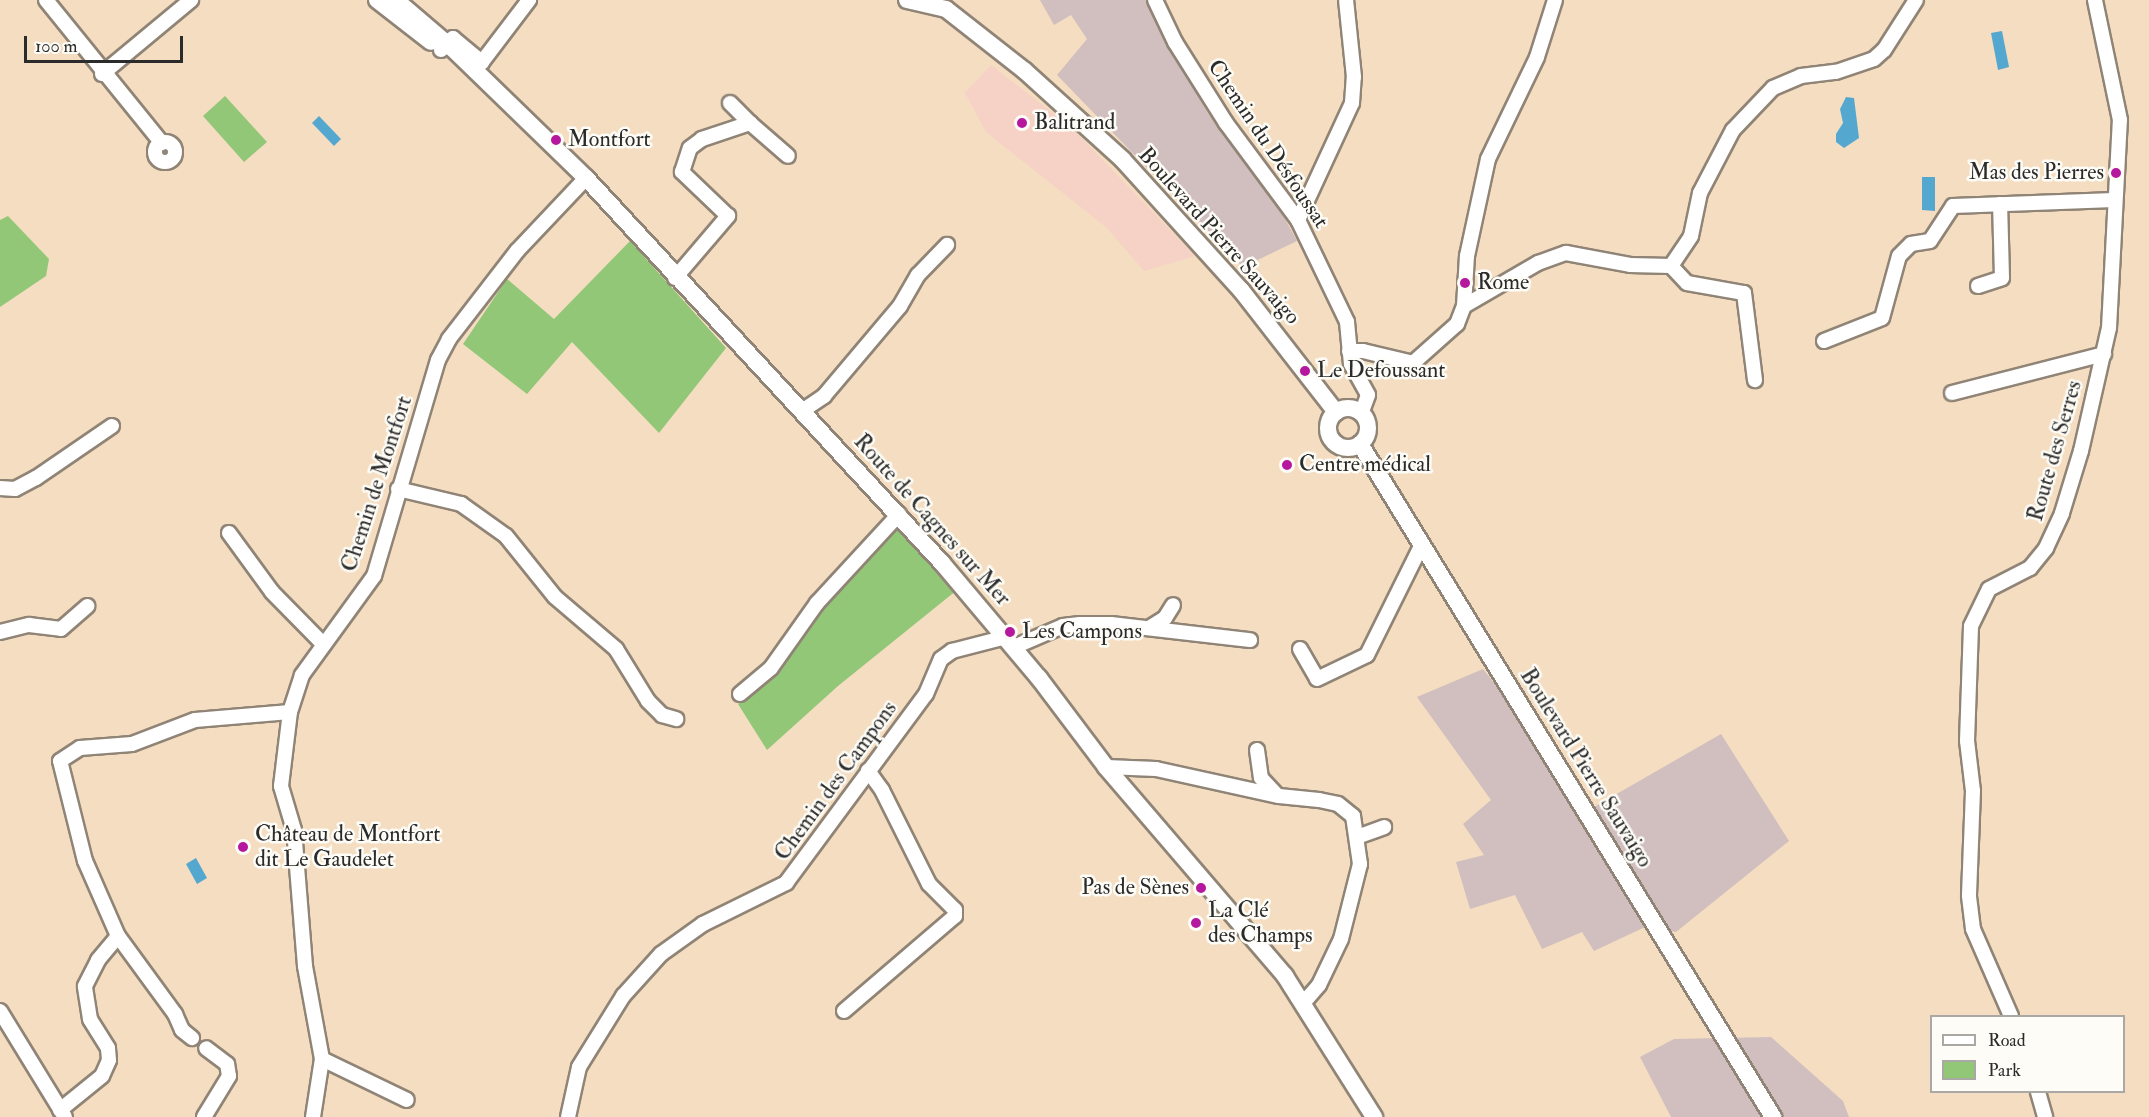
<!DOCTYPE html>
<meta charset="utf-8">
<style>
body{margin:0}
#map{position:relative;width:2149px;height:1117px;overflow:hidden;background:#f4ddc0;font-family:"IM FELL Double Pica",serif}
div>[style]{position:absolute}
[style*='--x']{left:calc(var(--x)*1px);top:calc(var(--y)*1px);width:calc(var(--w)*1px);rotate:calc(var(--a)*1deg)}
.built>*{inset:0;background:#f6d1c6}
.industrial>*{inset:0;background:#d1bfbf}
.green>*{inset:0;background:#92c778}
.water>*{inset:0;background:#54a8d0}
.roads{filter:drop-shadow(2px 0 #908476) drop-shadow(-2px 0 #908476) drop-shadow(0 2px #908476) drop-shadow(0 -2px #908476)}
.minor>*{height:14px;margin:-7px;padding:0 7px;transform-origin:7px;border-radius:7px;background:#fff}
.minor>.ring{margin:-7px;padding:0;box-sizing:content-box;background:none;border:14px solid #fff;border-radius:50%}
.major>*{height:16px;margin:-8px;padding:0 8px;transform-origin:8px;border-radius:8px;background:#fff}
.major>.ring{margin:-8px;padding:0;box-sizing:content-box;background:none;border:16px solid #fff;border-radius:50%}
.dots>*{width:16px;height:16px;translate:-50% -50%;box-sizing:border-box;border:3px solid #fdfcf7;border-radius:50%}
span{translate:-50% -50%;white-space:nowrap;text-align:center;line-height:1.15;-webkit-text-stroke:5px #fdfcf7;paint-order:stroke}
.poi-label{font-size:22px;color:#2b2b2b}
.left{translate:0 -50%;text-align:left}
.right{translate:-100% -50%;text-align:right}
.street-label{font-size:22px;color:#2b2b2b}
.legend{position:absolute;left:1930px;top:1015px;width:195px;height:78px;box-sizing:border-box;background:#fdfcf7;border:2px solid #a9a8a5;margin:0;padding:8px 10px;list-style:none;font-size:18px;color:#2b2b2b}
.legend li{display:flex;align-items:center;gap:12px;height:30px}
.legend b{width:30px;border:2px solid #a9a8a5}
.scale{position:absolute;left:24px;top:36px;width:159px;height:27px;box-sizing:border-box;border:3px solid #2b2b2b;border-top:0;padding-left:8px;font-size:18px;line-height:21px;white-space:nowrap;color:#2b2b2b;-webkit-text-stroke:4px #fdfcf7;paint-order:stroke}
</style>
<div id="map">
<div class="built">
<i style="clip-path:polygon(991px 65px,1071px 127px,1195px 256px,1144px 271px,1106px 227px,986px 132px,965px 93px)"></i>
</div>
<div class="industrial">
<i style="clip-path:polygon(1040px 0,1149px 0,1174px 56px,1208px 113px,1276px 202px,1297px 241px,1243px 267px,1057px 75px,1087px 39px,1071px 15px,1054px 25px)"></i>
<i style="clip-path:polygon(1483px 669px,1594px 807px,1721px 734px,1789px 841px,1676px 932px,1643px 928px,1594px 951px,1582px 932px,1542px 949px,1515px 895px,1470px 909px,1456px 862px,1484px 855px,1463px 824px,1491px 800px,1417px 697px)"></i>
<i style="clip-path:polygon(1771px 1037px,1843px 1101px,1849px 1117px,1671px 1117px,1640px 1057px,1674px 1039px)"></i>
</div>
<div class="green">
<i style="clip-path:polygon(225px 96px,267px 142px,244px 162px,203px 116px)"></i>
<i style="clip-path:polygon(8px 216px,49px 259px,46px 276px,0 307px,0 220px)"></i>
<i style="clip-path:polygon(630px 241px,726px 348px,659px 433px,572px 342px,527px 394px,463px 344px,507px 279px,554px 319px)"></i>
<i style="clip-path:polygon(896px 528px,957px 590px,838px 686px,767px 750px,738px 704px,775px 670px,809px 620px)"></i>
</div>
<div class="water">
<i style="clip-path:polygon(2002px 31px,2009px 67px,1998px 70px,1991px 33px)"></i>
<i style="clip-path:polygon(1846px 97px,1854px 98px,1859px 138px,1844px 148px,1836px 142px,1836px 134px,1843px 123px,1840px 109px)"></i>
<i style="clip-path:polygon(319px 116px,341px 139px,334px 146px,312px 123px)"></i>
<i style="clip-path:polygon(1922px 177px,1935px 177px,1935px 211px,1922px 210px)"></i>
<i style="clip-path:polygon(196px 858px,207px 878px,197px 884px,186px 864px)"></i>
</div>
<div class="roads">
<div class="minor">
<i style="--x:46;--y:0;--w:184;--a:51"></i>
<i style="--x:1155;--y:0;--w:47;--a:64.5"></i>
<i style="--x:1175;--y:42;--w:96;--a:57.8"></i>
<i style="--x:1226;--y:123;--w:121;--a:53.4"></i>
<i style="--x:1298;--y:220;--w:113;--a:64.3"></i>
<i style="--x:1347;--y:322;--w:42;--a:84.6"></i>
<i style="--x:1351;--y:364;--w:35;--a:61"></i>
<i style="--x:1368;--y:395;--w:20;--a:110"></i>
<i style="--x:441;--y:50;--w:17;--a:-45"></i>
<i style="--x:453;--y:38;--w:38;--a:40"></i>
<i style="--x:482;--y:62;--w:78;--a:-52.8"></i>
<i style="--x:102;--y:74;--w:116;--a:-39.7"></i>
<i style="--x:730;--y:103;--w:28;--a:45"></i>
<i class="ring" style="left:155px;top:142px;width:6px;height:6px"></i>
<i style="--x:1298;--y:220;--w:129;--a:-65.2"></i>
<i style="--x:1352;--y:103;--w:26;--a:-86"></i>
<i style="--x:1354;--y:77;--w:77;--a:-95.9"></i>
<i style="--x:1671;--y:266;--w:23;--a:47"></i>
<i style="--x:1687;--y:283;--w:58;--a:10"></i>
<i style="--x:1744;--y:293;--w:88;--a:82.8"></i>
<i style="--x:675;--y:278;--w:82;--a:-49.5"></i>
<i style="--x:728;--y:216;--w:64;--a:-136.3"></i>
<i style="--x:682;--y:172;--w:25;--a:-72"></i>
<i style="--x:690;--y:148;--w:15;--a:-37"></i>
<i style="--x:702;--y:139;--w:51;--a:-18.4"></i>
<i style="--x:750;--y:123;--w:50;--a:41"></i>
<i style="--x:1978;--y:286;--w:25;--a:-18"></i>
<i style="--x:2002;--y:278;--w:74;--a:-91.5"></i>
<i style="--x:1464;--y:306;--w:86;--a:-30.2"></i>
<i style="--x:1538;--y:263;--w:30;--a:-20"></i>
<i style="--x:1566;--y:253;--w:65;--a:10.6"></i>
<i style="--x:1630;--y:265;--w:41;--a:1.4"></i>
<i style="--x:1671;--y:266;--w:36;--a:-56"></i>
<i style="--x:1691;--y:236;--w:44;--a:-78.2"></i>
<i style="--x:1700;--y:193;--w:71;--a:-62.4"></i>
<i style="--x:1733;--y:130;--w:58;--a:-46.4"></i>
<i style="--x:1773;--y:88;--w:30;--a:-23"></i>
<i style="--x:1801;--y:76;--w:35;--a:-7"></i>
<i style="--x:1836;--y:72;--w:40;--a:-18.9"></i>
<i style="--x:1874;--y:59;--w:13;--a:-42"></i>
<i style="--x:1884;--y:50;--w:59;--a:-57.4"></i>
<i style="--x:1824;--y:341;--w:62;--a:-21.6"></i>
<i style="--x:1882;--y:318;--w:64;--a:-74.7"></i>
<i style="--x:1899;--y:256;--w:17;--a:-45"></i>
<i style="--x:1911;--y:244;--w:19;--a:-9"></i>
<i style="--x:1930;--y:241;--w:42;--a:-56.7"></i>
<i style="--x:1953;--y:206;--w:161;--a:-2.1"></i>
<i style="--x:1349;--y:351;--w:14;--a:0"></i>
<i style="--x:1363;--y:351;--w:51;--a:13.5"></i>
<i style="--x:1413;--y:363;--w:59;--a:-41.6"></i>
<i style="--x:1457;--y:324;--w:19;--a:-69"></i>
<i style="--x:1464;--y:306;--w:50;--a:-86.6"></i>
<i style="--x:1467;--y:256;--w:99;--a:-77.8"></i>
<i style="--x:1488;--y:159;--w:113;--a:-64.3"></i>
<i style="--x:1537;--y:57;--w:60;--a:-72.5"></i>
<i style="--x:1952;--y:393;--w:157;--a:-14.4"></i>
<i style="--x:802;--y:411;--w:27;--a:-34"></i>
<i style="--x:824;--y:396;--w:118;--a:-49.8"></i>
<i style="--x:900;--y:306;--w:36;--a:-60"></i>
<i style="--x:918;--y:275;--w:42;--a:-46"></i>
<i style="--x:0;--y:488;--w:15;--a:4"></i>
<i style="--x:15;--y:489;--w:24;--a:-28"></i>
<i style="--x:36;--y:478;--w:92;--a:-34.4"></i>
<i style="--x:398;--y:489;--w:65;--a:13.4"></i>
<i style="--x:461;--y:504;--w:55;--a:35.4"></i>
<i style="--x:506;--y:536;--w:78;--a:51.2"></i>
<i style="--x:555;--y:597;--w:80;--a:40.4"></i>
<i style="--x:616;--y:649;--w:61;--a:58.4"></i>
<i style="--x:648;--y:701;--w:20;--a:45"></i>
<i style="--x:662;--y:715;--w:15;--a:16"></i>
<i style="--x:229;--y:533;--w:73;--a:53.9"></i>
<i style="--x:272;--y:592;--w:74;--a:45.5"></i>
<i style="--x:1149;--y:628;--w:19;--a:-32"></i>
<i style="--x:1165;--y:618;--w:15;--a:-58"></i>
<i style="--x:0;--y:632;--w:30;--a:-14"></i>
<i style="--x:29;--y:625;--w:32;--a:7"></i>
<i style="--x:61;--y:629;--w:35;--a:-41"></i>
<i style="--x:1014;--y:647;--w:53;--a:-23.2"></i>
<i style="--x:1063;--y:626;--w:17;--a:-7"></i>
<i style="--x:1080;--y:624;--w:31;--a:0"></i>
<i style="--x:1111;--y:624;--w:140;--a:6.6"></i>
<i style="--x:1300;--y:649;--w:34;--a:60"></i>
<i style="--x:1317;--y:679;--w:55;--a:-25.6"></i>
<i style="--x:1367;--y:655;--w:124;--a:-63.6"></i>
<i style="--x:740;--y:694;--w:40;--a:-40"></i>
<i style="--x:771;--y:668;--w:80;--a:-54.7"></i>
<i style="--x:817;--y:603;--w:121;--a:-47.3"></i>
<i style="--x:1257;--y:750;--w:28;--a:82"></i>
<i style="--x:1261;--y:778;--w:23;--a:47"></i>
<i style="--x:1106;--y:767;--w:50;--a:2.3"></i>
<i style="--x:1156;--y:769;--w:126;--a:12.4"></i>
<i style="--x:1279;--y:796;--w:40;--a:5.7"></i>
<i style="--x:1319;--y:800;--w:19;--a:12"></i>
<i style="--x:1338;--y:804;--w:19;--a:39"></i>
<i style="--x:1353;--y:816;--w:49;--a:81.7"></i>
<i style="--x:1360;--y:864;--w:77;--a:104.2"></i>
<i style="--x:1341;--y:939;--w:51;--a:115.6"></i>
<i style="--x:1319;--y:985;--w:23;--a:131"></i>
<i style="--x:1357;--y:837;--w:29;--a:-20"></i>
<i style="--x:118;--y:936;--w:82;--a:-113.7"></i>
<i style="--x:85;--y:861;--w:103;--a:-104"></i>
<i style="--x:60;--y:761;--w:24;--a:-33"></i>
<i style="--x:80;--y:748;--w:52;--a:-4.4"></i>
<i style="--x:132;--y:744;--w:67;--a:-20.9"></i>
<i style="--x:195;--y:720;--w:95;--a:-4.8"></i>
<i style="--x:0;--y:1011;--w:124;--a:58.5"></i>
<i style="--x:844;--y:1011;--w:146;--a:-40.6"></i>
<i style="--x:955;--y:916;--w:6;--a:-90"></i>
<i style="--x:955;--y:910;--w:37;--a:-135"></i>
<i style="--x:929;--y:884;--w:105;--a:-116.6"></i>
<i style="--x:882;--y:790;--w:24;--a:-126"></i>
<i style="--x:2011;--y:1016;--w:95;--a:-113.6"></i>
<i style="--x:1973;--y:929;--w:34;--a:-97"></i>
<i style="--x:1969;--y:895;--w:104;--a:-87.8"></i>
<i style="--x:1973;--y:791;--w:50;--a:-96.8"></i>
<i style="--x:1967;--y:741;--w:115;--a:-88"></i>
<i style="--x:1971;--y:626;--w:41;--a:-64.1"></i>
<i style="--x:1989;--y:589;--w:46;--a:-27.1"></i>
<i style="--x:2030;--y:568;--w:26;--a:-51"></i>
<i style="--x:2046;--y:548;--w:38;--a:-65"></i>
<i style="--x:2062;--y:513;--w:65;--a:-73"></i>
<i style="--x:2081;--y:451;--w:126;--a:-77.2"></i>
<i style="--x:2109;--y:328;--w:208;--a:-87"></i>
<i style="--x:2120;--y:120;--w:123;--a:-101.8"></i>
<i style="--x:322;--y:1059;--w:94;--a:25.8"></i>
<i style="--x:2038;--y:1092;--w:26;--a:74"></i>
<i style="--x:60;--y:1110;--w:54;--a:-39"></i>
<i style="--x:102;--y:1076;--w:17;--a:-66"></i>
<i style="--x:109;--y:1060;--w:12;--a:-95"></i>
<i style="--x:108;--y:1048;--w:34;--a:-122"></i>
<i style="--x:90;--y:1019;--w:33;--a:-99"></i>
<i style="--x:85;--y:986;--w:29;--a:-63"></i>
<i style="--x:98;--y:960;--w:31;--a:-50"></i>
<i style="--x:118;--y:936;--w:97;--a:53.8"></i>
<i style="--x:175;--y:1014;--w:17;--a:66"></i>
<i style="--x:182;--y:1030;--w:13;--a:39"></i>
<i style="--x:204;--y:1117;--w:48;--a:-58.6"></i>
<i style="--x:229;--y:1076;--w:12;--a:-99"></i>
<i style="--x:227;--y:1064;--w:26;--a:-143"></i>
<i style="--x:313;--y:1117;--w:59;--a:-81.2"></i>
<i style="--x:322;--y:1059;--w:95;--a:-100.4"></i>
<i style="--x:305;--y:966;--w:136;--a:-94.6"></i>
<i style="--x:294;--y:830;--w:46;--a:-106.5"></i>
<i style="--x:281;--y:786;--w:75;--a:-83.1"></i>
<i style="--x:290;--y:712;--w:39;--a:-72"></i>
<i style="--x:302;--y:675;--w:122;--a:-54"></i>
<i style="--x:374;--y:576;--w:225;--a:-73.5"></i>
<i style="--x:438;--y:360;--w:24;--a:-62"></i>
<i style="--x:449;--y:339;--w:111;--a:-52.3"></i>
<i style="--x:517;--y:251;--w:100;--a:-46.6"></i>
<i style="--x:568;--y:1117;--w:51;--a:-77.6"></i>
<i style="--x:579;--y:1067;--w:84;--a:-58.2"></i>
<i style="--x:623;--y:996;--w:57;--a:-47.9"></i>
<i style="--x:661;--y:954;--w:52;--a:-35.5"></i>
<i style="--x:703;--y:924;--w:93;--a:-26.3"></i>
<i style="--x:786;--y:883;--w:235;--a:-53.5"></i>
<i style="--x:926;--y:694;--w:38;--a:-67"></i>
<i style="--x:941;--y:659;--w:14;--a:-36"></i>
<i style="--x:952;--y:651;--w:56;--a:-14.5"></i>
</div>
<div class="major">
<i style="--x:377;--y:0;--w:68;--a:37.9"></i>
<i style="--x:396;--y:0;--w:74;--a:40.6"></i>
<i style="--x:452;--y:48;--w:187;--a:44.1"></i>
<i style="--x:586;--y:178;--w:524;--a:47.24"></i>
<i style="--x:942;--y:563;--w:150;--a:49.9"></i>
<i style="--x:1039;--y:678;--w:111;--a:53"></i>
<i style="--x:1106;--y:767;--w:275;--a:49.4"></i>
<i style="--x:1285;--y:976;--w:167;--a:57.7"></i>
<i style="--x:907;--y:0;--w:40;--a:13"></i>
<i style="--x:946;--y:9;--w:100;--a:38.1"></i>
<i style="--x:1025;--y:71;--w:132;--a:42.2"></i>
<i style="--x:1123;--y:160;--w:176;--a:47.8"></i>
<i style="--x:1241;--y:290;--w:155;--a:52.1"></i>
<i class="ring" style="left:1328px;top:408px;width:24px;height:24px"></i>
<i style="--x:1360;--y:444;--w:790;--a:58.46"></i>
</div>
</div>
<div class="dots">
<i style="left:1022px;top:123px;background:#b5179e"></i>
<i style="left:556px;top:140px;background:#b5179e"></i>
<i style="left:2116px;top:173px;background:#b5179e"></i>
<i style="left:1465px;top:283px;background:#b5179e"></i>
<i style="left:1305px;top:371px;background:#b5179e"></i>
<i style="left:1287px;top:465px;background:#b5179e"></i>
<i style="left:1010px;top:632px;background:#b5179e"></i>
<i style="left:243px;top:847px;background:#b5179e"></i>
<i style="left:1201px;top:888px;background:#b5179e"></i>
<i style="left:1196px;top:923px;background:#b5179e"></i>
</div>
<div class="poi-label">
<span class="left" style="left:1034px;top:123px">Balitrand</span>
<span class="left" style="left:568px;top:140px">Montfort</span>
<span class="right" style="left:2104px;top:173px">Mas des Pierres</span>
<span class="left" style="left:1477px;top:283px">Rome</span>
<span class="left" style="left:1317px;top:371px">Le Defoussant</span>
<span class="left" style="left:1299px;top:465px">Centre médical</span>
<span class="left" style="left:1022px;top:632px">Les Campons</span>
<span class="left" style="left:255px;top:847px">Château de Montfort<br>dit Le Gaudelet</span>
<span class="right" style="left:1189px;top:888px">Pas de Sènes</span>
<span class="left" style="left:1208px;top:923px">La Clé<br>des Champs</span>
</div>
<div class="street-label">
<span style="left:1268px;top:144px;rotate:56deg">Chemin du Désfoussat</span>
<span style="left:1219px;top:236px;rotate:48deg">Boulevard Pierre Sauvaigo</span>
<span style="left:2055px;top:451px;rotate:-74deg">Route des Serres</span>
<span style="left:377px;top:484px;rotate:-72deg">Chemin de Montfort</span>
<span style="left:932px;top:520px;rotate:48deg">Route de Cagnes sur Mer</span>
<span style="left:1586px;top:768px;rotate:58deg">Boulevard Pierre Sauvaigo</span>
<span style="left:836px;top:781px;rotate:-54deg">Chemin des Campons</span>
</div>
<ul class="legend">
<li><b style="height:8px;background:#fff"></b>Road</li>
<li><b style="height:16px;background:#92c778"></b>Park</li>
</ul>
<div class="scale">100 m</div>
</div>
